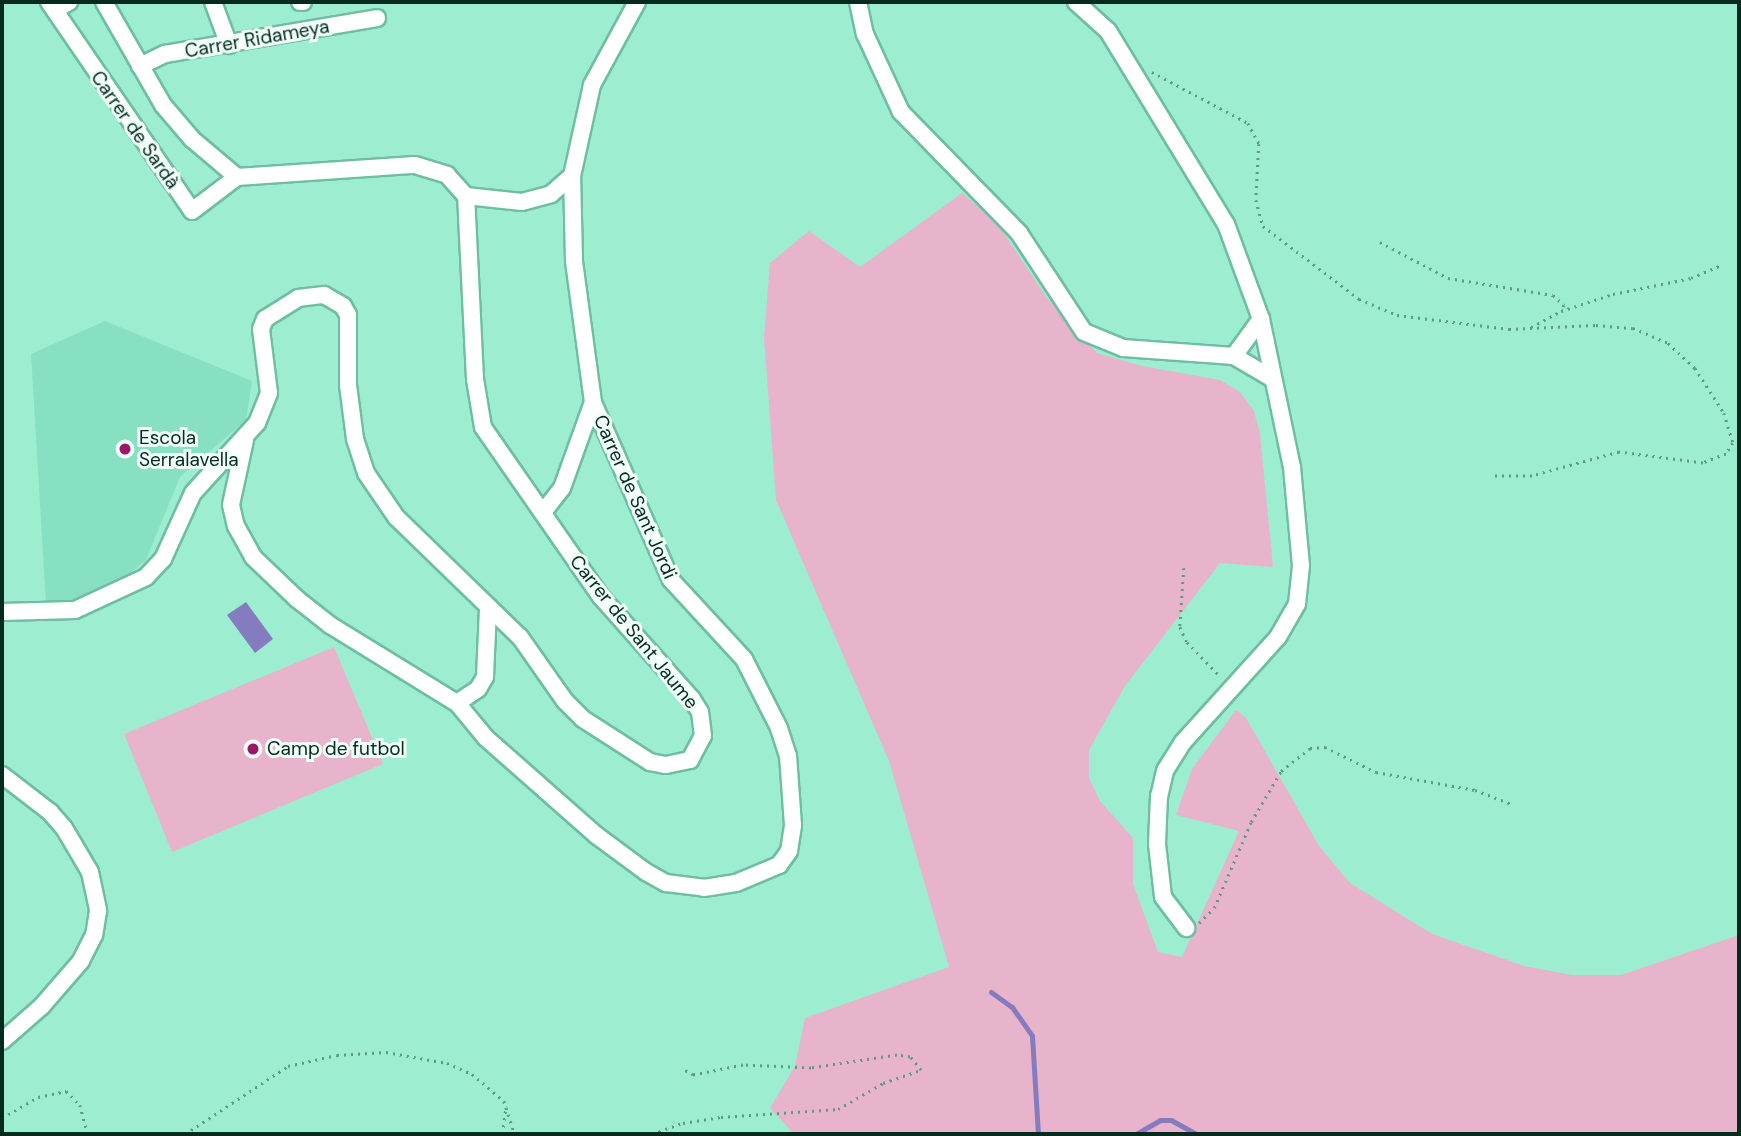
<!DOCTYPE html>
<meta charset="utf-8">
<style>
body{margin:0}
#map{position:relative;width:1741px;height:1136px;overflow:hidden;background:#9dedd0;font-family:"DM Sans",sans-serif}
div>[style]{position:absolute}
[style*='--x']{left:calc(var(--x)*1px);top:calc(var(--y)*1px);width:calc(var(--w)*1px);rotate:calc(var(--a)*1deg)}
.built>*{inset:0;background:#87e0c2}
.green>*{inset:0;background:#e8b4cb}
.water>*{inset:0;background:#857cc0}
.stream>*{height:5px;margin:-2.5px;padding:0 2.5px;transform-origin:2.5px;border-radius:2.5px;background:#857cc0}
.path>*{height:2.5px;margin-top:-1.25px;transform-origin:0;background:repeating-linear-gradient(90deg,#5e9b86 0 2px,transparent 0 7px)}
.roads{filter:drop-shadow(2px 0 #6fbea3) drop-shadow(-2px 0 #6fbea3) drop-shadow(0 2px #6fbea3) drop-shadow(0 -2px #6fbea3)}
.minor>*{height:16px;margin:-8px;padding:0 8px;transform-origin:8px;border-radius:8px;background:#fff}
.dots>*{width:19px;height:19px;translate:-50% -50%;box-sizing:border-box;border:4px solid #effef8;border-radius:50%}
span{translate:-50% -50%;white-space:nowrap;text-align:center;line-height:1.15;-webkit-text-stroke:6px #effef8;paint-order:stroke}
.street-label{font-size:19px;color:#072a1f}
.poi-label{font-size:19px;color:#072a1f}
.left{translate:0 -50%;text-align:left}
.frame{position:absolute;inset:0;border:4px solid #072a1f;pointer-events:none}
</style>
<div id="map">
<div class="built">
<i style="clip-path:polygon(105px 321px,252px 381px,246px 420px,180px 477px,146px 560px,120px 582px,71px 600px,46px 603px,31px 354px)"></i>
</div>
<div class="green">
<i style="clip-path:polygon(962px 193px,999px 226px,1047px 298px,1097px 353px,1142px 366px,1220px 380px,1240px 392px,1254px 411px,1260px 434px,1273px 567px,1220px 563px,1125px 686px,1089px 750px,1089px 778px,1100px 801px,1133px 838px,1133px 884px,1158px 952px,1182px 957px,1239px 831px,1176px 815px,1192px 769px,1236px 710px,1246px 718px,1319px 846px,1350px 883px,1432px 934px,1524px 966px,1572px 975px,1621px 975px,1739px 935px,1739px 1134px,794px 1134px,770px 1108px,795px 1066px,805px 1018px,949px 967px,889px 761px,776px 500px,764px 337px,770px 263px,809px 231px,860px 267px)"></i>
<i style="clip-path:polygon(334px 647px,383px 764px,172px 852px,124px 734px)"></i>
</div>
<div class="water">
<i style="clip-path:polygon(246px 602px,273px 639px,255px 653px,227px 615px)"></i>
</div>
<div class="stream">
<i style="--x:991;--y:992;--w:26;--a:36"></i>
<i style="--x:1012;--y:1007;--w:35;--a:55"></i>
<i style="--x:1032;--y:1036;--w:98;--a:86.5"></i>
<i style="--x:1136;--y:1134;--w:28;--a:-30"></i>
<i style="--x:1160;--y:1120;--w:11;--a:0"></i>
<i style="--x:1171;--y:1120;--w:29;--a:29"></i>
<i style="--x:1405;--y:1134;--w:26;--a:0"></i>
</div>
<div class="path">
<i style="--x:1152;--y:72;--w:109;--a:28"></i>
<i style="--x:1248;--y:123;--w:24;--a:62"></i>
<i style="--x:1259;--y:144;--w:56;--a:93.1"></i>
<i style="--x:1256;--y:200;--w:27;--a:75"></i>
<i style="--x:1263;--y:226;--w:121;--a:37.2"></i>
<i style="--x:1359;--y:299;--w:41;--a:22.8"></i>
<i style="--x:1397;--y:315;--w:113;--a:7.1"></i>
<i style="--x:1509;--y:329;--w:87;--a:-2.6"></i>
<i style="--x:1596;--y:325;--w:37;--a:5"></i>
<i style="--x:1633;--y:328;--w:38;--a:23"></i>
<i style="--x:1668;--y:343;--w:37;--a:43"></i>
<i style="--x:1695;--y:368;--w:54;--a:57.2"></i>
<i style="--x:1724;--y:413;--w:31;--a:73"></i>
<i style="--x:1733;--y:443;--w:13;--a:122"></i>
<i style="--x:1726;--y:454;--w:25;--a:159"></i>
<i style="--x:1703;--y:463;--w:85;--a:-172.5"></i>
<i style="--x:1619;--y:452;--w:90;--a:164.6"></i>
<i style="--x:1532;--y:476;--w:42;--a:180"></i>
<i style="--x:1380;--y:242;--w:77;--a:27.9"></i>
<i style="--x:1448;--y:278;--w:106;--a:9.2"></i>
<i style="--x:1553;--y:295;--w:15;--a:42"></i>
<i style="--x:1564;--y:305;--w:5;--a:112"></i>
<i style="--x:1531;--y:327;--w:34;--a:-28"></i>
<i style="--x:1561;--y:311;--w:55;--a:-18.1"></i>
<i style="--x:1613;--y:294;--w:80;--a:-11.6"></i>
<i style="--x:1691;--y:278;--w:34;--a:-23"></i>
<i style="--x:1184;--y:568;--w:59;--a:93.9"></i>
<i style="--x:1180;--y:627;--w:17;--a:65"></i>
<i style="--x:1187;--y:642;--w:47;--a:45.9"></i>
<i style="--x:1199;--y:923;--w:21;--a:-45"></i>
<i style="--x:1214;--y:908;--w:94;--a:-66.7"></i>
<i style="--x:1251;--y:822;--w:59;--a:-59.5"></i>
<i style="--x:1281;--y:771;--w:37;--a:-38"></i>
<i style="--x:1310;--y:748;--w:15;--a:-4"></i>
<i style="--x:1325;--y:747;--w:57;--a:26.1"></i>
<i style="--x:1376;--y:772;--w:101;--a:10.3"></i>
<i style="--x:1475;--y:790;--w:42;--a:21"></i>
<i style="--x:2;--y:1118;--w:42;--a:-30.3"></i>
<i style="--x:38;--y:1097;--w:29;--a:-12"></i>
<i style="--x:66;--y:1091;--w:20;--a:45"></i>
<i style="--x:80;--y:1105;--w:30;--a:75"></i>
<i style="--x:185;--y:1134;--w:123;--a:-33.4"></i>
<i style="--x:288;--y:1066;--w:50;--a:-12.7"></i>
<i style="--x:337;--y:1055;--w:49;--a:-3.5"></i>
<i style="--x:386;--y:1052;--w:62;--a:10.2"></i>
<i style="--x:447;--y:1063;--w:27;--a:24"></i>
<i style="--x:472;--y:1074;--w:42;--a:40.2"></i>
<i style="--x:504;--y:1101;--w:35;--a:72"></i>
<i style="--x:502;--y:1134;--w:28;--a:-82"></i>
<i style="--x:652;--y:1134;--w:33;--a:-20"></i>
<i style="--x:683;--y:1123;--w:38;--a:-9"></i>
<i style="--x:721;--y:1117;--w:117;--a:-3.9"></i>
<i style="--x:838;--y:1109;--w:52;--a:-30"></i>
<i style="--x:883;--y:1083;--w:40;--a:-18.9"></i>
<i style="--x:921;--y:1070;--w:17;--a:-130"></i>
<i style="--x:910;--y:1057;--w:13;--a:-171"></i>
<i style="--x:897;--y:1055;--w:87;--a:171.4"></i>
<i style="--x:811;--y:1068;--w:68;--a:-177.5"></i>
<i style="--x:743;--y:1065;--w:51;--a:168.7"></i>
<i style="--x:693;--y:1075;--w:13;--a:-151"></i>
</div>
<div class="roads">
<div class="minor">
<i style="--x:49;--y:2;--w:253;--a:55.6"></i>
<i style="--x:192;--y:211;--w:56;--a:-37.1"></i>
<i style="--x:54;--y:2;--w:7;--a:56"></i>
<i style="--x:58;--y:8;--w:13;--a:-29"></i>
<i style="--x:104;--y:2;--w:119;--a:60.2"></i>
<i style="--x:163;--y:105;--w:45;--a:49.5"></i>
<i style="--x:192;--y:139;--w:59;--a:40.2"></i>
<i style="--x:213;--y:2;--w:46;--a:69.6"></i>
<i style="--x:300;--y:2;--w:3;--a:0"></i>
<i style="--x:858;--y:2;--w:33;--a:78"></i>
<i style="--x:865;--y:34;--w:86;--a:65.2"></i>
<i style="--x:901;--y:112;--w:169;--a:45.7"></i>
<i style="--x:1019;--y:233;--w:118;--a:56.7"></i>
<i style="--x:1084;--y:332;--w:42;--a:22.3"></i>
<i style="--x:1123;--y:348;--w:111;--a:4.1"></i>
<i style="--x:1234;--y:356;--w:45;--a:30.5"></i>
<i style="--x:1076;--y:2;--w:43;--a:42.2"></i>
<i style="--x:1108;--y:31;--w:226;--a:58.6"></i>
<i style="--x:1226;--y:224;--w:101;--a:69.8"></i>
<i style="--x:1261;--y:319;--w:151;--a:78.2"></i>
<i style="--x:1292;--y:467;--w:99;--a:84.8"></i>
<i style="--x:1301;--y:566;--w:38;--a:96"></i>
<i style="--x:1297;--y:604;--w:38;--a:120"></i>
<i style="--x:1278;--y:637;--w:142;--a:132.1"></i>
<i style="--x:1183;--y:742;--w:34;--a:122"></i>
<i style="--x:1165;--y:771;--w:26;--a:103"></i>
<i style="--x:1159;--y:796;--w:48;--a:92.4"></i>
<i style="--x:1157;--y:844;--w:53;--a:83.5"></i>
<i style="--x:1163;--y:897;--w:39;--a:53"></i>
<i style="--x:140;--y:66;--w:28;--a:-26"></i>
<i style="--x:165;--y:54;--w:215;--a:-9.6"></i>
<i style="--x:237;--y:177;--w:178;--a:-3.9"></i>
<i style="--x:415;--y:165;--w:34;--a:17"></i>
<i style="--x:447;--y:175;--w:28;--a:48"></i>
<i style="--x:466;--y:196;--w:56;--a:6.1"></i>
<i style="--x:522;--y:202;--w:30;--a:-15"></i>
<i style="--x:551;--y:194;--w:28;--a:-41"></i>
<i style="--x:1234;--y:356;--w:46;--a:-53.9"></i>
<i style="--x:245;--y:440;--w:66;--a:102.2"></i>
<i style="--x:231;--y:505;--w:22;--a:77"></i>
<i style="--x:236;--y:526;--w:35;--a:61"></i>
<i style="--x:253;--y:557;--w:61;--a:43.7"></i>
<i style="--x:297;--y:599;--w:42;--a:38.2"></i>
<i style="--x:330;--y:625;--w:149;--a:31.6"></i>
<i style="--x:457;--y:703;--w:45;--a:50.4"></i>
<i style="--x:486;--y:738;--w:147;--a:41.4"></i>
<i style="--x:596;--y:835;--w:62;--a:36.5"></i>
<i style="--x:646;--y:872;--w:23;--a:29"></i>
<i style="--x:666;--y:883;--w:38;--a:7"></i>
<i style="--x:704;--y:888;--w:32;--a:-9"></i>
<i style="--x:736;--y:883;--w:47;--a:-22.7"></i>
<i style="--x:779;--y:865;--w:17;--a:-54"></i>
<i style="--x:789;--y:851;--w:26;--a:-81"></i>
<i style="--x:793;--y:825;--w:69;--a:-94.1"></i>
<i style="--x:788;--y:756;--w:29;--a:-108"></i>
<i style="--x:779;--y:728;--w:77;--a:-116.9"></i>
<i style="--x:744;--y:659;--w:108;--a:-132.7"></i>
<i style="--x:671;--y:580;--w:194;--a:-113.7"></i>
<i style="--x:593;--y:402;--w:142;--a:-97.7"></i>
<i style="--x:574;--y:261;--w:85;--a:-91.3"></i>
<i style="--x:572;--y:176;--w:93;--a:-77.6"></i>
<i style="--x:592;--y:85;--w:94;--a:-61.5"></i>
<i style="--x:544;--y:511;--w:29;--a:-52"></i>
<i style="--x:562;--y:488;--w:91;--a:-70.2"></i>
<i style="--x:2;--y:612;--w:73;--a:-1.6"></i>
<i style="--x:75;--y:610;--w:78;--a:-24.9"></i>
<i style="--x:146;--y:577;--w:25;--a:-47"></i>
<i style="--x:163;--y:559;--w:72;--a:-65.6"></i>
<i style="--x:193;--y:493;--w:95;--a:-47.6"></i>
<i style="--x:257;--y:423;--w:32;--a:-68"></i>
<i style="--x:269;--y:393;--w:64;--a:-97.1"></i>
<i style="--x:261;--y:329;--w:11;--a:-68"></i>
<i style="--x:265;--y:319;--w:39;--a:-32"></i>
<i style="--x:298;--y:298;--w:26;--a:-7"></i>
<i style="--x:324;--y:295;--w:22;--a:30"></i>
<i style="--x:343;--y:306;--w:10;--a:61"></i>
<i style="--x:348;--y:315;--w:70;--a:90"></i>
<i style="--x:348;--y:385;--w:54;--a:82.6"></i>
<i style="--x:355;--y:439;--w:36;--a:72"></i>
<i style="--x:366;--y:473;--w:53;--a:55.7"></i>
<i style="--x:396;--y:517;--w:173;--a:44.1"></i>
<i style="--x:520;--y:637;--w:78;--a:54.9"></i>
<i style="--x:565;--y:701;--w:25;--a:45"></i>
<i style="--x:583;--y:719;--w:80;--a:32.7"></i>
<i style="--x:650;--y:762;--w:16;--a:11"></i>
<i style="--x:666;--y:765;--w:25;--a:-12"></i>
<i style="--x:690;--y:760;--w:27;--a:-62"></i>
<i style="--x:703;--y:736;--w:24;--a:-97"></i>
<i style="--x:700;--y:712;--w:15;--a:-122"></i>
<i style="--x:692;--y:699;--w:137;--a:-131.7"></i>
<i style="--x:601;--y:597;--w:207;--a:-124.8"></i>
<i style="--x:483;--y:427;--w:49;--a:-99.5"></i>
<i style="--x:475;--y:379;--w:183;--a:-92.8"></i>
<i style="--x:457;--y:703;--w:25;--a:-34"></i>
<i style="--x:478;--y:689;--w:14;--a:-60"></i>
<i style="--x:485;--y:677;--w:69;--a:-87.5"></i>
<i style="--x:2;--y:775;--w:61;--a:37.6"></i>
<i style="--x:50;--y:812;--w:21;--a:49"></i>
<i style="--x:64;--y:828;--w:51;--a:59.4"></i>
<i style="--x:90;--y:872;--w:40;--a:78"></i>
<i style="--x:98;--y:911;--w:24;--a:99"></i>
<i style="--x:94;--y:935;--w:29;--a:117"></i>
<i style="--x:81;--y:961;--w:60;--a:130.9"></i>
<i style="--x:42;--y:1006;--w:53;--a:138.8"></i>
</div>
</div>
<div class="dots">
<i style="left:125px;top:449px;background:#9c1668"></i>
<i style="left:253px;top:749px;background:#9c1668"></i>
</div>
<div class="street-label">
<span style="left:257px;top:39px;rotate:-10deg">Carrer Ridameya</span>
<span style="left:135px;top:130px;rotate:55deg">Carrer de Sardà</span>
<span style="left:635px;top:497px;rotate:66deg">Carrer de Sant Jordi</span>
<span style="left:634px;top:632px;rotate:51deg">Carrer de Sant Jaume</span>
</div>
<div class="poi-label">
<span class="left" style="left:139px;top:449px">Escola<br>Serralavella</span>
<span class="left" style="left:267px;top:749px">Camp de futbol</span>
</div>
<div class="frame"></div>
</div>
